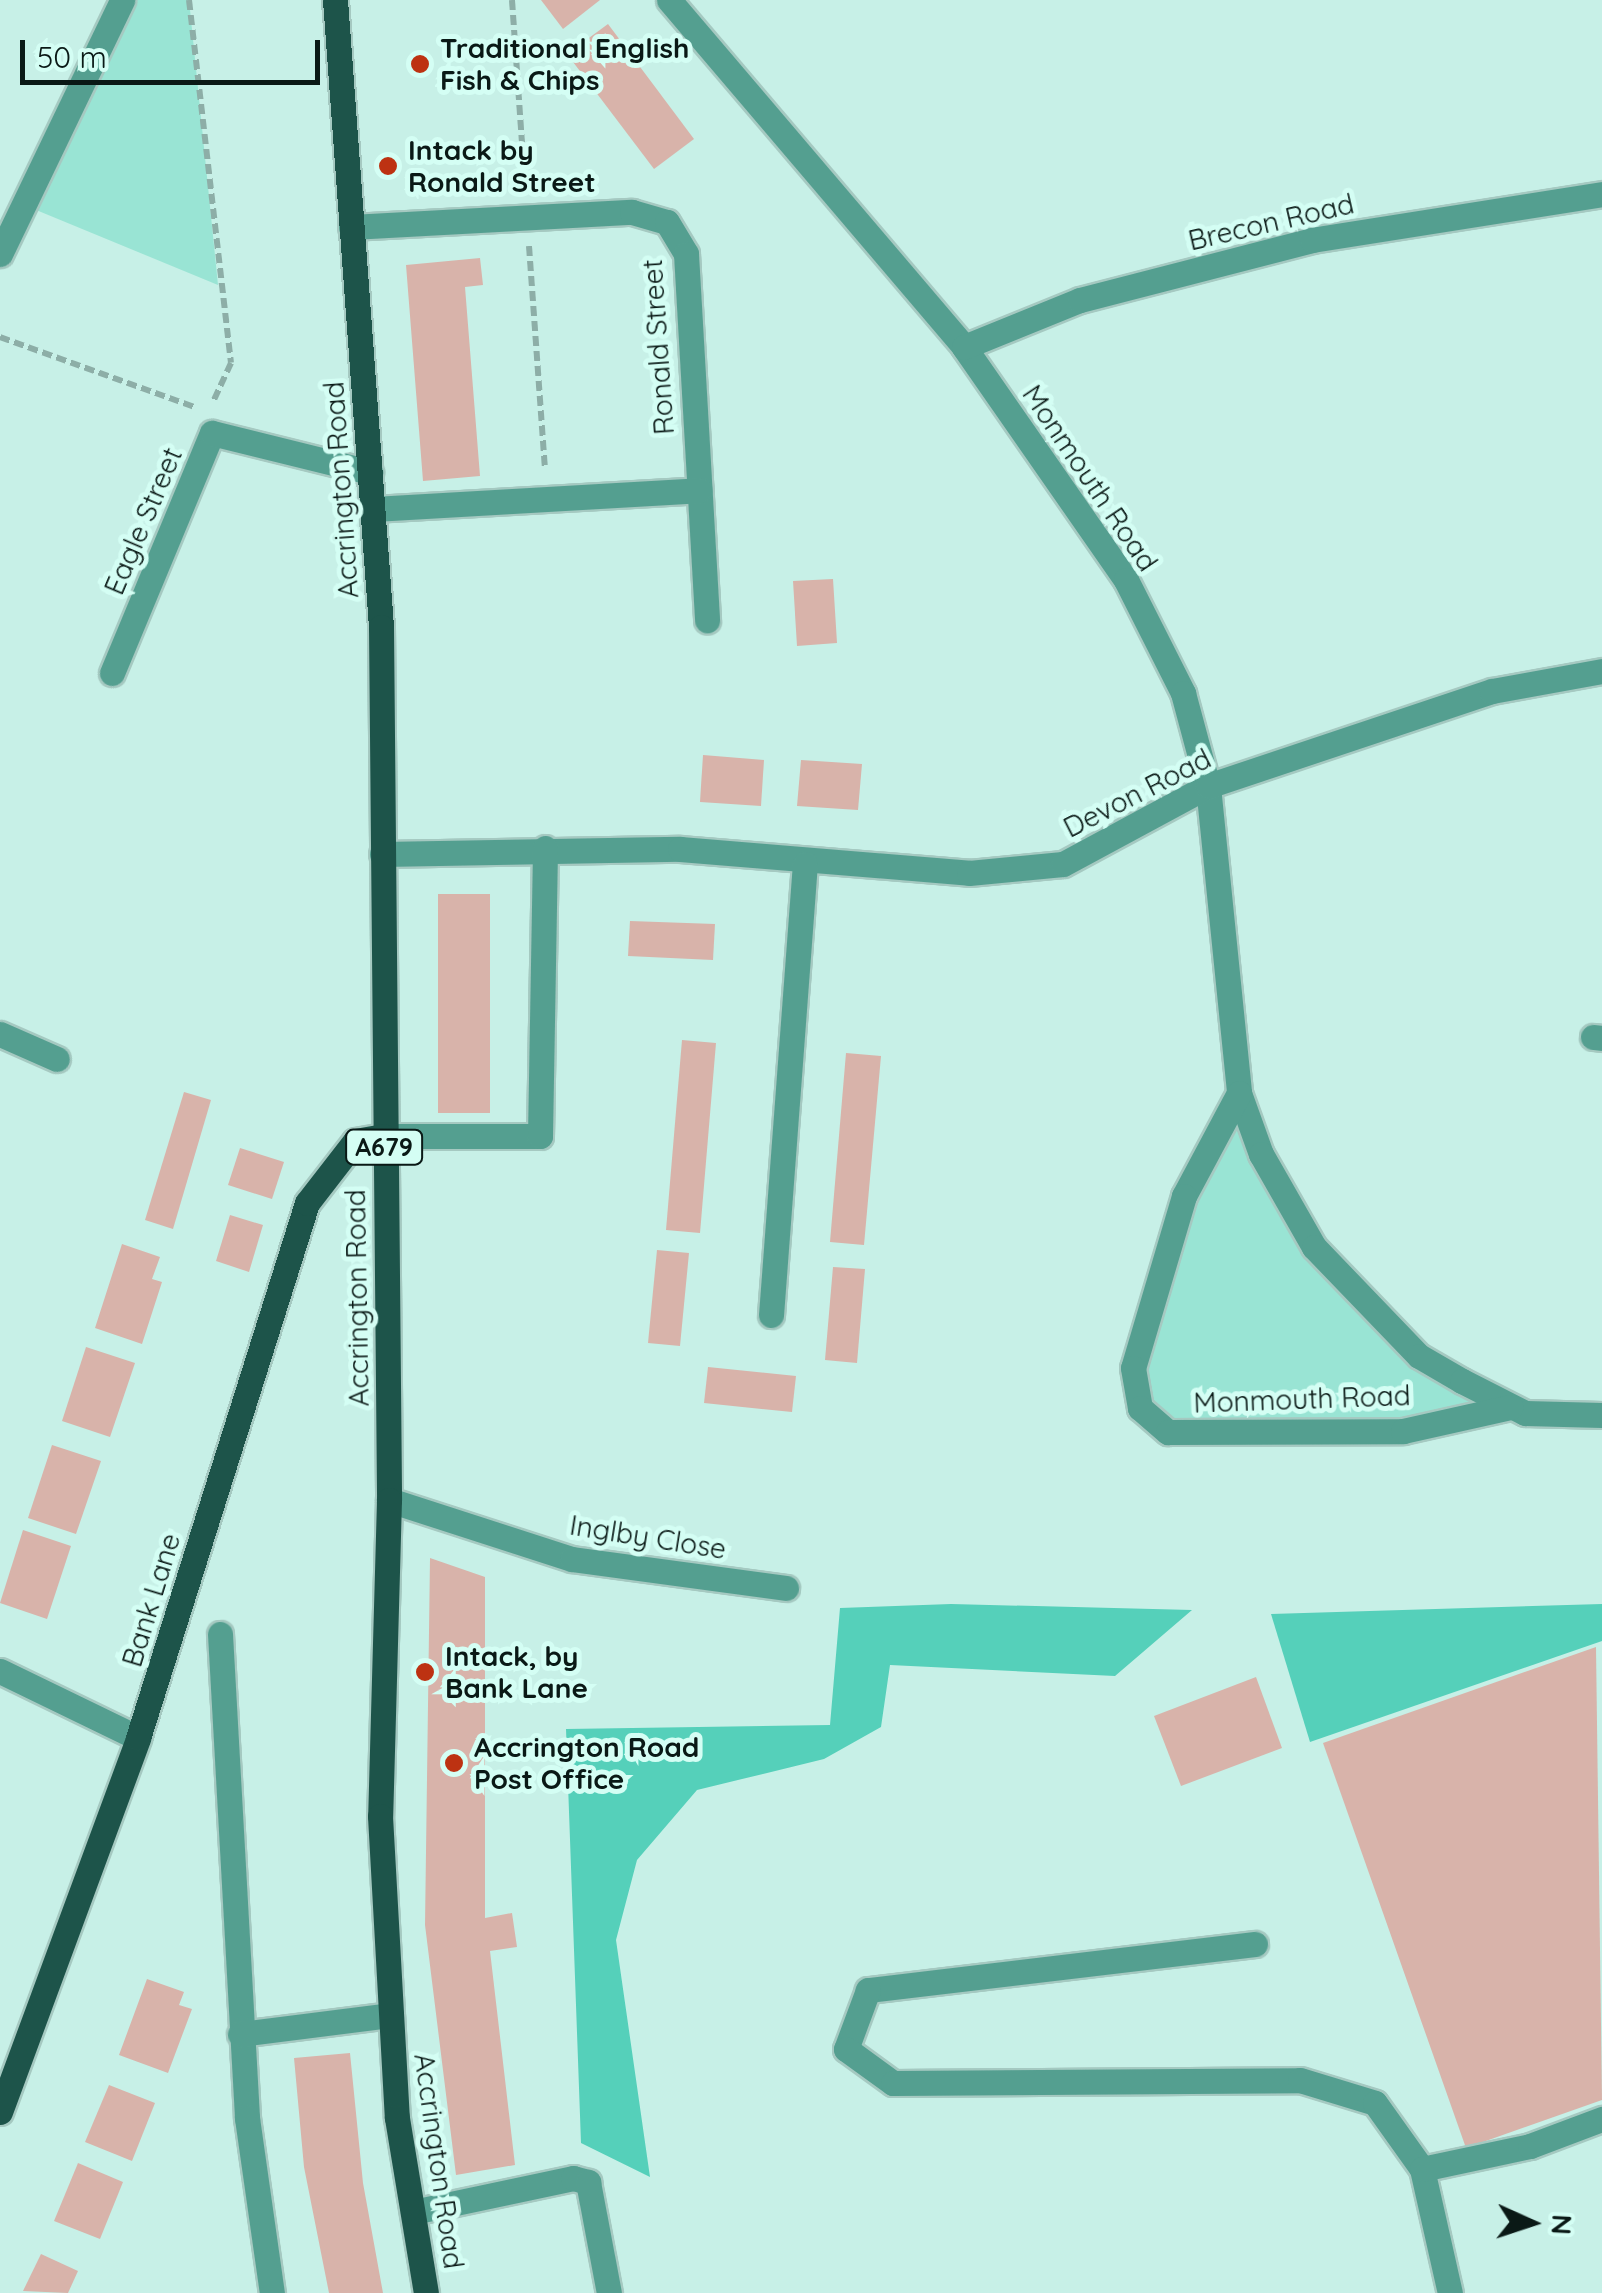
<!DOCTYPE html>
<style>
body{margin:0}
#map{position:relative;width:1602px;height:2293px;overflow:hidden;background:#c7f0e7;font-family:Quicksand,sans-serif}
div>[style]{position:absolute}
[style*='--x']{left:calc(var(--x)*1px);top:calc(var(--y)*1px);width:calc(var(--w)*1px);rotate:calc(var(--a)*1deg)}
.green>*{inset:0;background:#99e4d4}
.forest>*{inset:0;background:#55d0ba}
.building>*{inset:0;background:#d8b3aa}
.path>*{height:6px;margin-top:-3px;transform-origin:0;background:repeating-linear-gradient(90deg,#8daea7 0 10px,transparent 0 15px)}
.roads{filter:drop-shadow(2px 0 #a5c9c1) drop-shadow(-2px 0 #a5c9c1) drop-shadow(0 2px #a5c9c1) drop-shadow(0 -2px #a5c9c1)}
.minor>*{height:25px;margin:-12.5px;padding:0 12.5px;transform-origin:12.5px;border-radius:12.5px;background:#549f90}
.major>*{height:25px;margin:-12.5px;padding:0 12.5px;transform-origin:12.5px;border-radius:12.5px;background:#1d544a}
.dots>*{width:28px;height:28px;translate:-50% -50%;box-sizing:border-box;border:5px solid #d4fef4;border-radius:50%}
span{translate:-50% -50%;white-space:nowrap;text-align:center;line-height:1.15;-webkit-text-stroke:10px #d4fef4;paint-order:stroke}
.shield-label span{padding:2px 8px;background:#d4fef4;border:2px solid;border-radius:8px;-webkit-text-stroke-width:0}
.shield-label{font-size:25px;color:#0a1916;font-weight:700}
.poi-label{font-size:28px;color:#0a1916;font-weight:700}
.left{translate:0 -50%;text-align:left}
.street-label{font-size:28px;color:#0a1916}
.north{position:absolute;left:1482px;top:2173px;width:100px;height:100px;-webkit-text-stroke:8px #d4fef4;paint-order:stroke;rotate:93deg;font-size:28px;font-weight:700;line-height:40px;text-align:center;color:#0a1916}
.north::after{content:'';display:block;margin:auto;width:35px;height:45px;background:#0a1916;clip-path:polygon(50% 0,100% 100%,50% 72%,0 100%)}
.scale{position:absolute;left:20px;top:40px;width:300px;height:45px;box-sizing:border-box;border:5px solid #0a1916;border-top:0;padding-left:12px;font-size:30px;line-height:35px;white-space:nowrap;color:#0a1916;-webkit-text-stroke:8px #d4fef4;paint-order:stroke}
</style>
<div id="map">
<div class="green">
<i style="clip-path:polygon(122px 0,189px 0,218px 285px,24px 205px)"></i>
<i style="clip-path:polygon(1239px 1093px,1314px 1247px,1419px 1356px,1510px 1407px,1403px 1431px,1168px 1432px,1133px 1368px,1184px 1196px)"></i>
</div>
<div class="forest">
<i style="clip-path:polygon(951px 1604px,1192px 1610px,1115px 1676px,890px 1665px,881px 1727px,824px 1759px,697px 1790px,637px 1860px,616px 1940px,650px 2177px,581px 2143px,566px 1729px,830px 1725px,840px 1608px)"></i>
<i style="clip-path:polygon(1602px 1604px,1602px 1641px,1310px 1742px,1271px 1614px)"></i>
</div>
<div class="building">
<i style="clip-path:polygon(541px 0,600px 0,563px 29px)"></i>
<i style="clip-path:polygon(608px 24px,694px 139px,654px 169px,567px 54px)"></i>
<i style="clip-path:polygon(480px 258px,483px 285px,465px 287px,480px 476px,423px 481px,406px 265px)"></i>
<i style="clip-path:polygon(833px 579px,837px 643px,797px 646px,793px 581px)"></i>
<i style="clip-path:polygon(703px 755px,764px 760px,761px 806px,700px 802px)"></i>
<i style="clip-path:polygon(801px 760px,862px 764px,858px 810px,797px 806px)"></i>
<i style="clip-path:polygon(438px 894px,490px 894px,490px 1113px,438px 1113px)"></i>
<i style="clip-path:polygon(630px 921px,715px 924px,713px 960px,628px 956px)"></i>
<i style="clip-path:polygon(682px 1040px,716px 1043px,700px 1233px,666px 1230px)"></i>
<i style="clip-path:polygon(846px 1053px,881px 1056px,864px 1245px,830px 1242px)"></i>
<i style="clip-path:polygon(184px 1092px,211px 1100px,173px 1229px,145px 1220px)"></i>
<i style="clip-path:polygon(240px 1148px,284px 1162px,272px 1199px,228px 1185px)"></i>
<i style="clip-path:polygon(230px 1215px,263px 1225px,249px 1272px,216px 1261px)"></i>
<i style="clip-path:polygon(122px 1244px,160px 1257px,152px 1279px,162px 1282px,142px 1344px,95px 1328px)"></i>
<i style="clip-path:polygon(657px 1250px,689px 1253px,680px 1346px,648px 1343px)"></i>
<i style="clip-path:polygon(833px 1267px,865px 1269px,857px 1363px,825px 1360px)"></i>
<i style="clip-path:polygon(86px 1347px,135px 1363px,110px 1437px,62px 1421px)"></i>
<i style="clip-path:polygon(708px 1367px,796px 1376px,792px 1412px,704px 1403px)"></i>
<i style="clip-path:polygon(52px 1445px,101px 1461px,76px 1534px,28px 1518px)"></i>
<i style="clip-path:polygon(23px 1530px,71px 1546px,47px 1619px,0 1603px)"></i>
<i style="clip-path:polygon(430px 1558px,485px 1577px,485px 1918px,512px 1913px,517px 1947px,490px 1951px,515px 2165px,456px 2175px,425px 1925px)"></i>
<i style="clip-path:polygon(1596px 1647px,1602px 2100px,1466px 2148px,1323px 1743px)"></i>
<i style="clip-path:polygon(1256px 1677px,1282px 1748px,1181px 1786px,1154px 1716px)"></i>
<i style="clip-path:polygon(147px 1979px,184px 1992px,179px 2005px,192px 2009px,168px 2073px,119px 2055px)"></i>
<i style="clip-path:polygon(350px 2053px,363px 2183px,383px 2293px,329px 2293px,304px 2167px,294px 2058px)"></i>
<i style="clip-path:polygon(109px 2085px,155px 2103px,132px 2161px,85px 2142px)"></i>
<i style="clip-path:polygon(78px 2163px,123px 2182px,100px 2239px,54px 2221px)"></i>
<i style="clip-path:polygon(41px 2254px,78px 2271px,68px 2293px,23px 2291px)"></i>
</div>
<div class="path">
<i style="--x:189;--y:0;--w:365;--a:83.4"></i>
<i style="--x:231;--y:363;--w:43;--a:114.8"></i>
<i style="--x:512;--y:0;--w:188;--a:86"></i>
<i style="--x:529;--y:246;--w:223;--a:85.9"></i>
<i style="--x:0;--y:337;--w:206;--a:19.8"></i>
</div>
<div class="roads">
<div class="minor">
<i style="--x:669;--y:0;--w:455;--a:49.6"></i>
<i style="--x:964;--y:347;--w:284;--a:55.2"></i>
<i style="--x:1126;--y:580;--w:127;--a:63.2"></i>
<i style="--x:1183;--y:693;--w:96;--a:75"></i>
<i style="--x:1208;--y:786;--w:309;--a:84.2"></i>
<i style="--x:1239;--y:1093;--w:65;--a:70.2"></i>
<i style="--x:1261;--y:1154;--w:107;--a:60.3"></i>
<i style="--x:1314;--y:1247;--w:151;--a:46.1"></i>
<i style="--x:1419;--y:1356;--w:50;--a:30.2"></i>
<i style="--x:1462;--y:1381;--w:71;--a:26.9"></i>
<i style="--x:1525;--y:1413;--w:77;--a:1.5"></i>
<i style="--x:351;--y:227;--w:281;--a:-3.1"></i>
<i style="--x:632;--y:212;--w:36;--a:16"></i>
<i style="--x:667;--y:222;--w:37;--a:59"></i>
<i style="--x:686;--y:254;--w:367;--a:86.7"></i>
<i style="--x:0;--y:254;--w:282;--a:-64.3"></i>
<i style="--x:964;--y:347;--w:125;--a:-22.1"></i>
<i style="--x:1080;--y:300;--w:240;--a:-14.5"></i>
<i style="--x:1312;--y:240;--w:294;--a:-9"></i>
<i style="--x:373;--y:509;--w:327;--a:-3.3"></i>
<i style="--x:112;--y:673;--w:260;--a:-67.4"></i>
<i style="--x:212;--y:433;--w:163;--a:13.9"></i>
<i style="--x:382;--y:854;--w:298;--a:-1"></i>
<i style="--x:680;--y:849;--w:290;--a:4.7"></i>
<i style="--x:969;--y:873;--w:94;--a:-5.5"></i>
<i style="--x:1063;--y:864;--w:165;--a:-28.3"></i>
<i style="--x:1208;--y:786;--w:299;--a:-18.5"></i>
<i style="--x:1492;--y:691;--w:112;--a:-10.3"></i>
<i style="--x:0;--y:1034;--w:62;--a:23.7"></i>
<i style="--x:1593;--y:1037;--w:9;--a:6"></i>
<i style="--x:1239;--y:1093;--w:117;--a:118.1"></i>
<i style="--x:1184;--y:1196;--w:179;--a:106.5"></i>
<i style="--x:1133;--y:1368;--w:41;--a:80.1"></i>
<i style="--x:1140;--y:1408;--w:37;--a:41"></i>
<i style="--x:1168;--y:1432;--w:235;--a:-0.2"></i>
<i style="--x:1403;--y:1431;--w:110;--a:-12.6"></i>
<i style="--x:384;--y:1136;--w:156;--a:0"></i>
<i style="--x:540;--y:1136;--w:288;--a:-89"></i>
<i style="--x:771;--y:1315;--w:452;--a:-85.7"></i>
<i style="--x:389;--y:1500;--w:192;--a:17.9"></i>
<i style="--x:572;--y:1559;--w:216;--a:7.7"></i>
<i style="--x:220;--y:1634;--w:485;--a:86.8"></i>
<i style="--x:247;--y:2118;--w:177;--a:81.9"></i>
<i style="--x:0;--y:1671;--w:153;--a:25.9"></i>
<i style="--x:1255;--y:1944;--w:390;--a:173.2"></i>
<i style="--x:868;--y:1990;--w:63;--a:110.4"></i>
<i style="--x:846;--y:2049;--w:58;--a:35.9"></i>
<i style="--x:893;--y:2083;--w:407;--a:-0.4"></i>
<i style="--x:1300;--y:2080;--w:78;--a:17"></i>
<i style="--x:1375;--y:2103;--w:81;--a:54.5"></i>
<i style="--x:1422;--y:2169;--w:127;--a:77.3"></i>
<i style="--x:240;--y:2034;--w:152;--a:-7.2"></i>
<i style="--x:1422;--y:2169;--w:110;--a:-12"></i>
<i style="--x:1530;--y:2146;--w:77;--a:-20.6"></i>
<i style="--x:413;--y:2212;--w:164;--a:-12"></i>
<i style="--x:573;--y:2178;--w:16;--a:15"></i>
<i style="--x:588;--y:2182;--w:113;--a:79.3"></i>
</div>
<div class="major">
<i style="--x:335;--y:0;--w:629;--a:85.8"></i>
<i style="--x:381;--y:627;--w:873;--a:89.47"></i>
<i style="--x:389;--y:1500;--w:316;--a:91.6"></i>
<i style="--x:380;--y:1816;--w:302;--a:86.8"></i>
<i style="--x:397;--y:2118;--w:177;--a:80.6"></i>
<i style="--x:0;--y:2112;--w:399;--a:-69.7"></i>
<i style="--x:138;--y:1738;--w:561;--a:-72.47"></i>
<i style="--x:307;--y:1203;--w:78;--a:-52.3"></i>
<i style="--x:355;--y:1141;--w:29;--a:-10"></i>
</div>
</div>
<div class="dots">
<i style="left:420px;top:64px;background:#bd3212"></i>
<i style="left:388px;top:166px;background:#bd3212"></i>
<i style="left:425px;top:1672px;background:#bd3212"></i>
<i style="left:454px;top:1763px;background:#bd3212"></i>
</div>
<div class="shield-label">
<span style="left:384px;top:1147px">A679</span>
</div>
<div class="poi-label">
<span class="left" style="left:440px;top:64px">Traditional English<br>Fish &amp; Chips</span>
<span class="left" style="left:408px;top:166px">Intack by<br>Ronald Street</span>
<span class="left" style="left:445px;top:1672px">Intack, by<br>Bank Lane</span>
<span class="left" style="left:474px;top:1763px">Accrington Road<br>Post Office</span>
</div>
<div class="street-label">
<span style="left:1271px;top:222px;rotate:-13deg">Brecon Road</span>
<span style="left:658px;top:347px;rotate:-94deg">Ronald Street</span>
<span style="left:1090px;top:478px;rotate:56deg">Monmouth Road</span>
<span style="left:341px;top:490px;rotate:-94deg">Accrington Road</span>
<span style="left:143px;top:521px;rotate:-67deg">Eagle Street</span>
<span style="left:1137px;top:793px;rotate:-27deg">Devon Road</span>
<span style="left:357px;top:1298px;rotate:-91deg">Accrington Road</span>
<span style="left:1302px;top:1399px;rotate:-2deg">Monmouth Road</span>
<span style="left:648px;top:1537px;rotate:9deg">Inglby Close</span>
<span style="left:151px;top:1600px;rotate:-73deg">Bank Lane</span>
<span style="left:439px;top:2161px;rotate:82deg">Accrington Road</span>
</div>
<div class="north">N</div>
<div class="scale">50 m</div>
</div>
